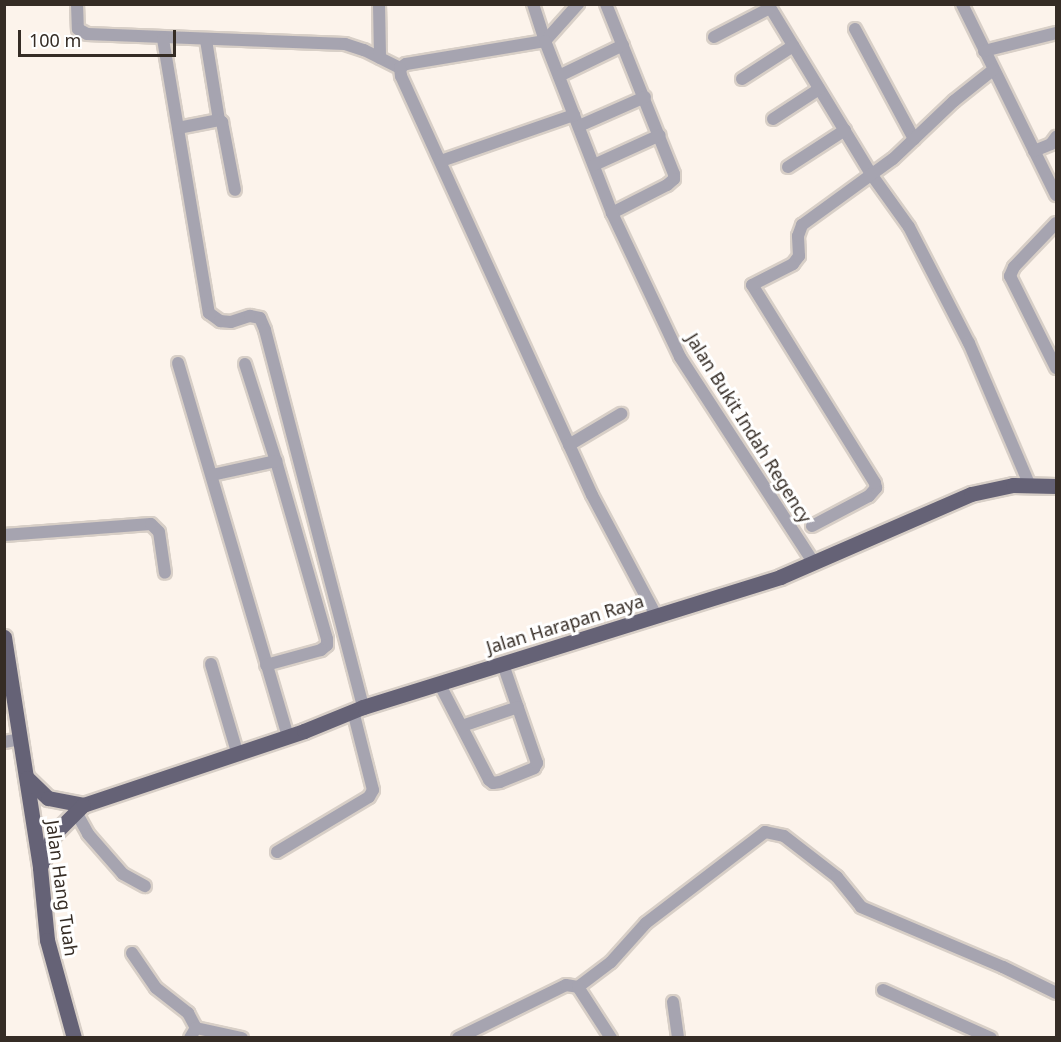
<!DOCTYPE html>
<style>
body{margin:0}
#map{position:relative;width:1061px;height:1042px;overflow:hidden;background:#fcf3eb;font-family:"Noto Sans",sans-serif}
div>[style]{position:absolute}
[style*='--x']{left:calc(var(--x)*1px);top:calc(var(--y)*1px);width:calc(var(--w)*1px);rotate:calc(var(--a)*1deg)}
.roads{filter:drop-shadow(2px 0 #d8cfc7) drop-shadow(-2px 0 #d8cfc7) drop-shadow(0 2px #d8cfc7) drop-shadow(0 -2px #d8cfc7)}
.minor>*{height:12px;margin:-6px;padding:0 6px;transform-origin:6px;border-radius:6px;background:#a6a4b0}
.major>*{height:15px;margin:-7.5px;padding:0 7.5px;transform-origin:7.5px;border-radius:7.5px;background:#656276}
span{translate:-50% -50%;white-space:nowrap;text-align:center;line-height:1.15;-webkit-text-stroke:6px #fff;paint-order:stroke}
.street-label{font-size:18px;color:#352c25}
.frame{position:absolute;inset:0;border:6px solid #352c25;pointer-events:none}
.scale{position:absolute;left:18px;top:30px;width:158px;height:27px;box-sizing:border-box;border:3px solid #352c25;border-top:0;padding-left:8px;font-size:18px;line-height:21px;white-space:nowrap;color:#352c25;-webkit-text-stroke:4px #fff;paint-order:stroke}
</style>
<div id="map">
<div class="roads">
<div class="minor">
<i style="--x:77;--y:4;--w:25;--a:88"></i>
<i style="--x:78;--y:29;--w:10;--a:29"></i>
<i style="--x:87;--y:34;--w:258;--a:2.2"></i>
<i style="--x:345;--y:44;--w:20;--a:18"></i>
<i style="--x:364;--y:50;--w:40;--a:26.6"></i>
<i style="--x:379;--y:4;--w:54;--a:88.9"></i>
<i style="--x:533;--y:4;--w:39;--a:72"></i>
<i style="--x:545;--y:41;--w:50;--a:-48.3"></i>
<i style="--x:606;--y:4;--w:183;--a:68.2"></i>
<i style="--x:674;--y:174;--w:5;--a:90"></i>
<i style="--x:674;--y:179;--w:9;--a:139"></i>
<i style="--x:667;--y:185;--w:62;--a:153"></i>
<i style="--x:768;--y:4;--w:199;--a:58.8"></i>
<i style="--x:871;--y:174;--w:65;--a:54.4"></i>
<i style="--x:909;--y:227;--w:131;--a:62.7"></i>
<i style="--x:969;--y:343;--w:153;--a:66.9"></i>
<i style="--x:962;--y:4;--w:213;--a:63.8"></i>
<i style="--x:855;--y:29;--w:125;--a:61.8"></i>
<i style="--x:714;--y:37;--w:63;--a:-27.4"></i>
<i style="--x:163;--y:39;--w:278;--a:80.5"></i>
<i style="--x:209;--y:313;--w:14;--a:36"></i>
<i style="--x:220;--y:321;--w:11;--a:5"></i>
<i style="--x:231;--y:322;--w:20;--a:-18"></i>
<i style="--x:250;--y:316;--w:10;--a:11"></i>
<i style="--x:260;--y:318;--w:13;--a:67"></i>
<i style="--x:265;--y:330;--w:390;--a:75.4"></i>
<i style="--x:206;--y:40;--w:81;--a:80.8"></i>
<i style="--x:984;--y:51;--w:74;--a:-14"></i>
<i style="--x:400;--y:68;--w:7;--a:-34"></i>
<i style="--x:406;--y:64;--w:141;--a:-9.4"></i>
<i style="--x:545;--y:41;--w:185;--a:68.7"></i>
<i style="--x:612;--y:213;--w:159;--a:64.7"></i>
<i style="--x:680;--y:357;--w:244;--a:57"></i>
<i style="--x:400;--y:68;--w:8;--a:83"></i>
<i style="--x:401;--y:76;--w:460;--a:65.5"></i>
<i style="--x:592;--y:495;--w:138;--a:62"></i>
<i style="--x:559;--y:76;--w:71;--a:-25.8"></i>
<i style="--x:742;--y:79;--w:61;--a:-32.9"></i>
<i style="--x:773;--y:119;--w:55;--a:-33.1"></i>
<i style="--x:579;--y:126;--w:72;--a:-23.7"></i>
<i style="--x:178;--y:128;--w:42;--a:-11"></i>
<i style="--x:219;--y:120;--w:4;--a:34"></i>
<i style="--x:222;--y:122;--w:69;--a:79.2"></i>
<i style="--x:1034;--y:151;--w:18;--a:-22"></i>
<i style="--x:1051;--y:144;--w:9;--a:-54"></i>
<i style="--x:441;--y:161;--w:141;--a:-19.1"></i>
<i style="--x:594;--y:165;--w:72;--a:-24.4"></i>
<i style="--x:788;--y:167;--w:68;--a:-33"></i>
<i style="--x:1056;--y:223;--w:61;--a:133.7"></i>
<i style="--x:1014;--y:267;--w:10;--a:114"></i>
<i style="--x:1010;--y:276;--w:103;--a:63.4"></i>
<i style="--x:178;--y:363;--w:389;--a:73.6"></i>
<i style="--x:245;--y:364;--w:102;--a:72.3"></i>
<i style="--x:276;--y:461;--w:185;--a:74"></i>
<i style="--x:327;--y:639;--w:6;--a:90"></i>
<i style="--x:327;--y:645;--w:8;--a:140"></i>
<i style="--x:321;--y:650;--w:57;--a:164.7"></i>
<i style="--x:569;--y:445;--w:61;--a:-30.8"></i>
<i style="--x:212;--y:475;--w:66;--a:-12.3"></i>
<i style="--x:812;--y:526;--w:64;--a:-27.8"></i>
<i style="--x:869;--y:496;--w:11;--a:-49"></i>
<i style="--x:876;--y:488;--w:5;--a:-101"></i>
<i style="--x:875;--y:483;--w:233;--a:-121.8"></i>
<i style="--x:752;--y:285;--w:46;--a:-27.1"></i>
<i style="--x:793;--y:264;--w:10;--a:-53"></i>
<i style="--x:799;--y:256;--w:20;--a:-93"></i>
<i style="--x:798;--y:236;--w:12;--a:-70"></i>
<i style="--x:802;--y:225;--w:112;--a:-36"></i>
<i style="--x:893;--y:159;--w:84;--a:-43.6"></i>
<i style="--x:954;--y:101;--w:50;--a:-38.5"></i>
<i style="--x:4;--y:535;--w:147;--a:-4.3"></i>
<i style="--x:151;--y:524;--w:11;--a:45"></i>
<i style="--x:159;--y:532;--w:41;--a:81.7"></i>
<i style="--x:211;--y:664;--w:92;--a:73.5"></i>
<i style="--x:439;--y:683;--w:109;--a:62.7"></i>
<i style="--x:489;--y:780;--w:5;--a:37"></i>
<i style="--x:493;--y:783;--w:7;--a:-8"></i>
<i style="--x:500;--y:782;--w:37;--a:-22"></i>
<i style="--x:534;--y:768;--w:6;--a:-59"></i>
<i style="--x:537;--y:763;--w:105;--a:-109"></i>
<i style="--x:462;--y:726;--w:59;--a:-18.7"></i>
<i style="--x:4;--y:742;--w:17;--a:-10"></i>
<i style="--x:76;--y:812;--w:25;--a:61"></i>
<i style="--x:88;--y:834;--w:53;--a:48.8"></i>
<i style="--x:123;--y:874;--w:25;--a:29"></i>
<i style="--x:277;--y:852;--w:107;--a:-30.9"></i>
<i style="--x:369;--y:797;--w:8;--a:-60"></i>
<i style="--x:373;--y:790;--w:81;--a:-104.2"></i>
<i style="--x:132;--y:953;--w:42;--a:55.6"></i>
<i style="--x:156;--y:988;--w:41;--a:38"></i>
<i style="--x:188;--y:1013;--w:17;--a:62"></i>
<i style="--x:578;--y:987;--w:41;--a:-37.1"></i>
<i style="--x:611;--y:962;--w:52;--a:-48.1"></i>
<i style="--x:646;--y:923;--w:150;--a:-37.4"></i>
<i style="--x:765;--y:832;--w:19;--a:12"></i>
<i style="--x:784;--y:836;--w:67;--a:37.7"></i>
<i style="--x:837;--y:877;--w:38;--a:51"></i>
<i style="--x:861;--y:907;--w:154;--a:22.9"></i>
<i style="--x:1003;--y:967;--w:59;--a:26.1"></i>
<i style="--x:883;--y:990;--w:118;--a:24"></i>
<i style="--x:673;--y:1002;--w:36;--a:82"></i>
<i style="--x:190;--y:1038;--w:12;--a:-59"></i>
<i style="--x:196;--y:1028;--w:47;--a:12.3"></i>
<i style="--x:458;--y:1038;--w:120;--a:-26.1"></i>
<i style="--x:566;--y:985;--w:12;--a:9"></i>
<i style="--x:578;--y:987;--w:61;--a:57.1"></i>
</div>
<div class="major">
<i style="--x:4;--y:637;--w:234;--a:81.1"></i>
<i style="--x:40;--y:868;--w:72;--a:84.4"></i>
<i style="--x:47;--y:940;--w:102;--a:74.6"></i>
<i style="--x:27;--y:778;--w:29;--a:44"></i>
<i style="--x:48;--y:798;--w:36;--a:11"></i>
<i style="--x:83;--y:805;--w:233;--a:-18.5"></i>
<i style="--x:304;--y:731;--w:64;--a:-22.1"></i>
<i style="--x:363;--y:707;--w:437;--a:-17.3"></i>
<i style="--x:780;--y:577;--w:208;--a:-23.5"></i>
<i style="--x:971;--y:494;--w:43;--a:-12.1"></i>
<i style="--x:1013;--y:485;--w:43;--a:1.3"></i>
<i style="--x:41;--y:865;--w:32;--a:-68"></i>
<i style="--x:53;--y:835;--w:42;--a:-45"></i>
</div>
</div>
<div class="street-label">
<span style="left:749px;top:428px;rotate:58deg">Jalan Bukit Indah Regency</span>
<span style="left:565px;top:624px;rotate:-17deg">Jalan Harapan Raya</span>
<span style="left:62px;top:888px;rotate:82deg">Jalan Hang Tuah</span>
</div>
<div class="frame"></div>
<div class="scale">100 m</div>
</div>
